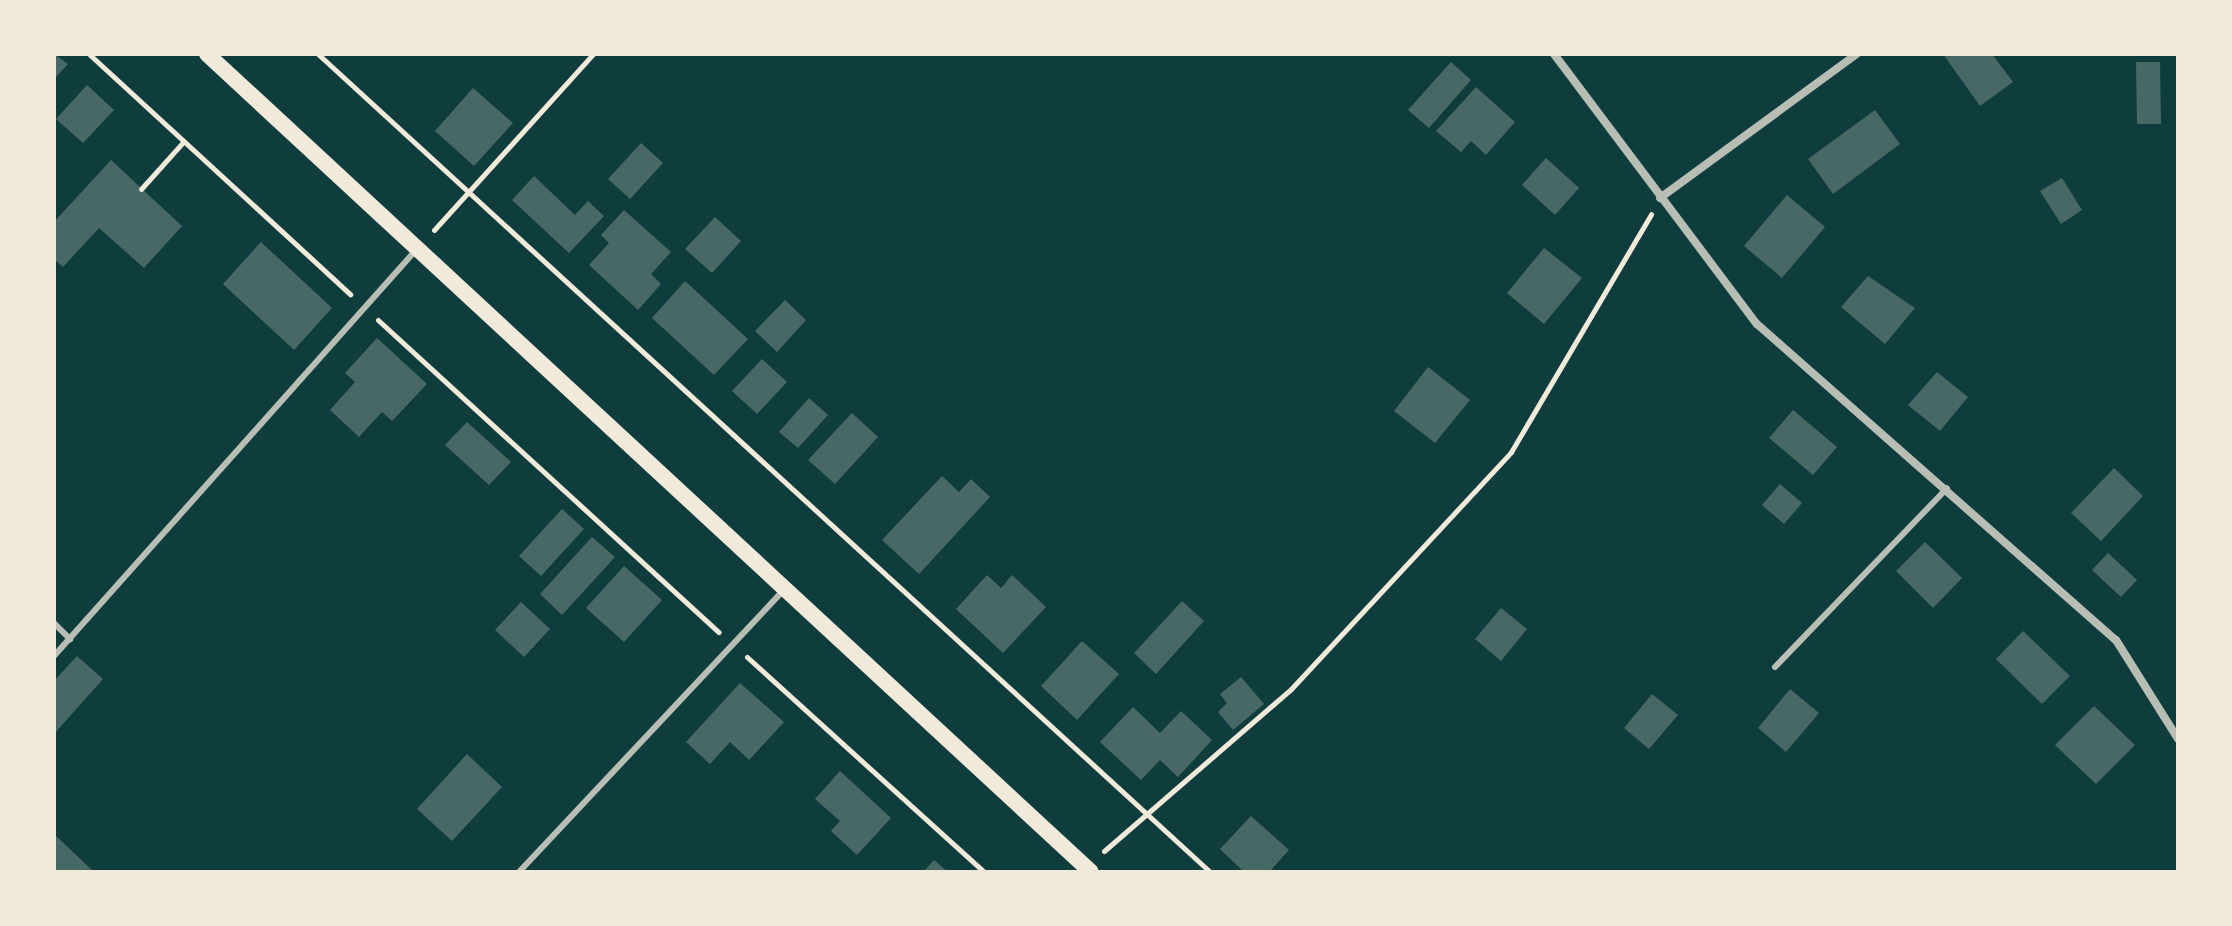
<!DOCTYPE html>
<style>
body{margin:0}
#map{position:relative;width:2232px;height:926px;overflow:hidden;background:#0f3d3e;font-family:"Open Sans",sans-serif}
div>[style]{position:absolute}
[style*='--x']{left:calc(var(--x)*1px);top:calc(var(--y)*1px);width:calc(var(--w)*1px);rotate:calc(var(--a)*1deg)}
.building>*{inset:0;background:#486865}
.path>*{height:5px;margin:-2.5px;padding:0 2.5px;transform-origin:2.5px;border-radius:2.5px;background:#f1e9da}
.service>*{height:6px;margin:-3px;padding:0 3px;transform-origin:3px;border-radius:3px;background:#b8beb3}
.minor>*{height:8px;margin:-4px;padding:0 4px;transform-origin:4px;border-radius:4px;background:#b8beb3}
.secondary>*{height:16px;margin:-8px;padding:0 8px;transform-origin:8px;border-radius:8px;background:#f1e9da}
span{translate:-50% -50%;white-space:nowrap;text-align:center;line-height:1.15;-webkit-text-stroke:7px #f1e9da;paint-order:stroke}
.frame{position:absolute;inset:0;border:56px solid #f1e9da;pointer-events:none}
</style>
<div id="map">
<div class="building">
<i style="clip-path:polygon(54px 54px,68px 64px,54px 79px)"></i>
<i style="clip-path:polygon(1943px 54px,1992px 54px,2013px 82px,1980px 106px)"></i>
<i style="clip-path:polygon(1451px 62px,1471px 80px,1429px 128px,1408px 110px)"></i>
<i style="clip-path:polygon(2136px 62px,2160px 62px,2161px 124px,2137px 124px)"></i>
<i style="clip-path:polygon(87px 85px,114px 110px,83px 143px,56px 119px)"></i>
<i style="clip-path:polygon(1476px 87px,1515px 122px,1486px 155px,1471px 141px,1461px 152px,1436px 131px)"></i>
<i style="clip-path:polygon(473px 88px,513px 123px,474px 166px,435px 131px)"></i>
<i style="clip-path:polygon(1875px 110px,1900px 144px,1833px 194px,1808px 159px)"></i>
<i style="clip-path:polygon(641px 143px,663px 163px,630px 199px,608px 179px)"></i>
<i style="clip-path:polygon(1546px 158px,1579px 188px,1555px 215px,1522px 185px)"></i>
<i style="clip-path:polygon(111px 160px,182px 226px,144px 268px,99px 228px,63px 267px,54px 259px,54px 222px)"></i>
<i style="clip-path:polygon(534px 176px,575px 215px,588px 201px,604px 216px,569px 253px,512px 200px)"></i>
<i style="clip-path:polygon(2062px 178px,2082px 210px,2061px 224px,2040px 191px)"></i>
<i style="clip-path:polygon(1787px 195px,1825px 227px,1782px 278px,1744px 246px)"></i>
<i style="clip-path:polygon(624px 210px,671px 252px,651px 274px,661px 284px,638px 310px,589px 265px,609px 243px,601px 235px)"></i>
<i style="clip-path:polygon(715px 217px,741px 241px,712px 273px,685px 249px)"></i>
<i style="clip-path:polygon(261px 242px,332px 308px,294px 350px,223px 284px)"></i>
<i style="clip-path:polygon(1544px 248px,1582px 278px,1544px 324px,1507px 293px)"></i>
<i style="clip-path:polygon(1868px 276px,1915px 308px,1885px 344px,1841px 307px)"></i>
<i style="clip-path:polygon(685px 281px,748px 339px,714px 375px,652px 318px)"></i>
<i style="clip-path:polygon(785px 300px,806px 320px,777px 352px,755px 331px)"></i>
<i style="clip-path:polygon(377px 338px,427px 384px,392px 421px,382px 412px,359px 437px,330px 410px,355px 382px,345px 373px)"></i>
<i style="clip-path:polygon(762px 359px,787px 382px,757px 414px,732px 391px)"></i>
<i style="clip-path:polygon(1428px 367px,1470px 400px,1435px 443px,1394px 411px)"></i>
<i style="clip-path:polygon(1937px 372px,1968px 397px,1940px 431px,1908px 405px)"></i>
<i style="clip-path:polygon(809px 398px,828px 415px,798px 448px,779px 432px)"></i>
<i style="clip-path:polygon(1793px 410px,1837px 447px,1813px 475px,1769px 438px)"></i>
<i style="clip-path:polygon(852px 413px,878px 437px,835px 484px,808px 460px)"></i>
<i style="clip-path:polygon(467px 422px,511px 462px,489px 485px,445px 445px)"></i>
<i style="clip-path:polygon(2114px 468px,2143px 496px,2101px 541px,2071px 513px)"></i>
<i style="clip-path:polygon(942px 476px,959px 492px,971px 479px,990px 497px,919px 574px,882px 540px)"></i>
<i style="clip-path:polygon(1780px 484px,1802px 503px,1784px 524px,1762px 505px)"></i>
<i style="clip-path:polygon(562px 509px,584px 529px,541px 576px,519px 556px)"></i>
<i style="clip-path:polygon(592px 537px,615px 557px,562px 615px,540px 594px)"></i>
<i style="clip-path:polygon(1925px 542px,1962px 578px,1933px 608px,1896px 571px)"></i>
<i style="clip-path:polygon(2108px 553px,2137px 580px,2121px 597px,2092px 570px)"></i>
<i style="clip-path:polygon(624px 566px,662px 600px,624px 642px,586px 608px)"></i>
<i style="clip-path:polygon(987px 575px,1001px 588px,1012px 575px,1046px 607px,1003px 653px,956px 609px)"></i>
<i style="clip-path:polygon(1182px 601px,1204px 621px,1156px 674px,1134px 653px)"></i>
<i style="clip-path:polygon(521px 602px,550px 629px,524px 657px,495px 630px)"></i>
<i style="clip-path:polygon(1501px 608px,1527px 629px,1501px 661px,1475px 639px)"></i>
<i style="clip-path:polygon(2023px 631px,2070px 676px,2042px 704px,1996px 659px)"></i>
<i style="clip-path:polygon(1082px 641px,1119px 674px,1077px 720px,1041px 686px)"></i>
<i style="clip-path:polygon(77px 656px,103px 679px,54px 734px,54px 681px)"></i>
<i style="clip-path:polygon(1241px 677px,1264px 704px,1233px 730px,1218px 712px,1227px 703px,1220px 694px)"></i>
<i style="clip-path:polygon(740px 683px,784px 722px,749px 760px,730px 742px,710px 764px,686px 742px)"></i>
<i style="clip-path:polygon(1790px 689px,1819px 713px,1786px 752px,1758px 728px)"></i>
<i style="clip-path:polygon(1652px 694px,1678px 715px,1649px 749px,1624px 728px)"></i>
<i style="clip-path:polygon(2094px 706px,2135px 745px,2096px 784px,2055px 745px)"></i>
<i style="clip-path:polygon(1133px 707px,1160px 733px,1181px 711px,1212px 740px,1178px 777px,1160px 760px,1141px 780px,1100px 742px)"></i>
<i style="clip-path:polygon(467px 754px,502px 787px,452px 841px,417px 809px)"></i>
<i style="clip-path:polygon(840px 771px,891px 818px,857px 855px,831px 831px,840px 821px,815px 799px)"></i>
<i style="clip-path:polygon(1251px 816px,1289px 850px,1269px 872px,1244px 872px,1220px 849px)"></i>
<i style="clip-path:polygon(54px 834px,94px 872px,54px 872px)"></i>
<i style="clip-path:polygon(934px 860px,948px 872px,923px 872px)"></i>
</div>
<div class="path">
<i style="--x:89;--y:54;--w:355;--a:42.6"></i>
<i style="--x:318;--y:54;--w:1210;--a:42.52"></i>
<i style="--x:141;--y:189;--w:64;--a:-48.1"></i>
<i style="--x:434;--y:230;--w:237;--a:-47.9"></i>
<i style="--x:378;--y:320;--w:462;--a:42.5"></i>
<i style="--x:747;--y:657;--w:320;--a:42.2"></i>
<i style="--x:1104;--y:851;--w:247;--a:-40.9"></i>
<i style="--x:1291;--y:689;--w:323;--a:-47.1"></i>
<i style="--x:1511;--y:452;--w:276;--a:-59.5"></i>
</div>
<div class="service">
<i style="--x:54;--y:623;--w:23;--a:45"></i>
<i style="--x:54;--y:656;--w:544;--a:-48.28"></i>
<i style="--x:1775;--y:667;--w:248;--a:-46.1"></i>
<i style="--x:519;--y:872;--w:388;--a:-46.8"></i>
</div>
<div class="minor">
<i style="--x:1554;--y:54;--w:338;--a:53.1"></i>
<i style="--x:1757;--y:324;--w:478;--a:41.4"></i>
<i style="--x:2116;--y:640;--w:117;--a:57.9"></i>
<i style="--x:1660;--y:198;--w:244;--a:-36.2"></i>
</div>
<div class="secondary">
<i style="--x:207;--y:54;--w:1204;--a:42.78"></i>
</div>
<div class="frame"></div>
</div>
